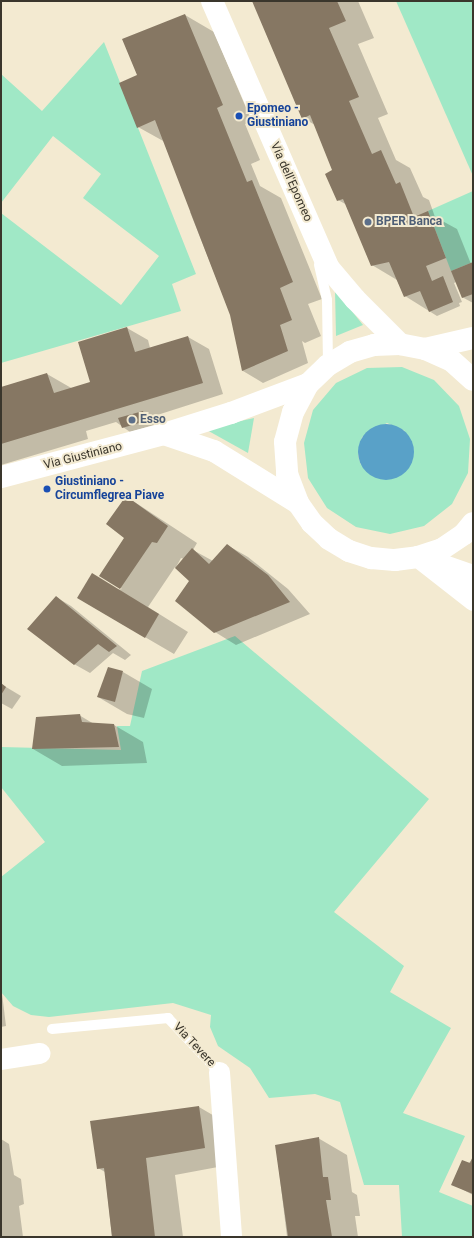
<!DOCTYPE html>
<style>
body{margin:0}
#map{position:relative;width:474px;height:1238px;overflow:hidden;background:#f3ead1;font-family:Roboto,sans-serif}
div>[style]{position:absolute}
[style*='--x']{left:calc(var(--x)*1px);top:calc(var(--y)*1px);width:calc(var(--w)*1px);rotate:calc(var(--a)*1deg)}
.green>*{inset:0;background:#a0e8c6}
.water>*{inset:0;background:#59a1c8}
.round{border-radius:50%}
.shadow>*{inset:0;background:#0003}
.building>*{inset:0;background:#867763}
.lane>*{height:10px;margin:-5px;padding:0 5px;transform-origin:5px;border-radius:5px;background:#fff}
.street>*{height:21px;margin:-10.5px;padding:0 10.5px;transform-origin:10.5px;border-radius:10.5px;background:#fff}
.secondary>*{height:22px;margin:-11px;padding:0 11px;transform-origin:11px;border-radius:11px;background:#fff}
.highway>*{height:22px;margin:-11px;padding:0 11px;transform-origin:11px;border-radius:11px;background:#fff}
.dots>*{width:11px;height:11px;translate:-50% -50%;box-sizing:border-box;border:2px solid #f3ead1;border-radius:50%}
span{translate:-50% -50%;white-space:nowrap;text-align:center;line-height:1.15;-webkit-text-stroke:4px #f3ead1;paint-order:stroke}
.transit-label{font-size:12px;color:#164399;font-weight:700}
.left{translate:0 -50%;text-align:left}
.street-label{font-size:12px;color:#3a362c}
.service-label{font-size:12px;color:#4e5e75;font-weight:700}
.frame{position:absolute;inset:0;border:2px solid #3a362c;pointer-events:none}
</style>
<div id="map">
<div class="green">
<i style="clip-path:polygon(396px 1px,473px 1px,473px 176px)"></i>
<i style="clip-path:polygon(104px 42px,196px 274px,172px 284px,181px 311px,1px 363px,1px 213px,121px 305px,159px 256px,83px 198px,101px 174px,53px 136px,1px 203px,1px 74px,42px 111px)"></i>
<i style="clip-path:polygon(473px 191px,473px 262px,451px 271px,428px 211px)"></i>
<i style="clip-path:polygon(335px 290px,363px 325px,336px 336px)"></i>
<i style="clip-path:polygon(evenodd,402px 367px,434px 380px,459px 406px,470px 439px,468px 473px,452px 504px,424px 526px,390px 534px,356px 527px,327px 508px,308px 478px,304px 443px,313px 410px,336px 383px,367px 368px,402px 367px,387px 423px,405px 431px,361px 465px,358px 456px,362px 437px,387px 423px)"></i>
<i style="clip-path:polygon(254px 418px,248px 453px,205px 429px)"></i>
<i style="clip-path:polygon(235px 636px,429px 799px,334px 912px,404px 966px,390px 992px,451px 1028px,403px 1113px,465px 1136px,439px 1192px,473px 1206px,473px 1237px,402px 1237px,399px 1185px,364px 1185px,340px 1102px,315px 1094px,269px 1098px,250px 1068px,218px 1046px,210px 1027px,211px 1015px,173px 1003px,49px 1017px,31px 1015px,13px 1006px,1px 992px,1px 877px,45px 842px,1px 787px,1px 747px,121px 750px,117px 726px,130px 726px,142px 671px)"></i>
</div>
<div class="water">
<i class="round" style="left:358px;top:424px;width:56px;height:56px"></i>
</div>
<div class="shadow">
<i style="clip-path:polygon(253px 1px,358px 1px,374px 38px,358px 44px,388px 114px,378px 118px,396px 160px,410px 168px,423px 197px,429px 200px,435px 217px,457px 229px,471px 264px,473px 263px,473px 303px,462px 297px,456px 282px,454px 283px,462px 302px,459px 303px,460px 306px,437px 316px,405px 296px,397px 280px,372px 265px,347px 205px,338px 200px,333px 170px,315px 125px,303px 118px)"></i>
<i style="clip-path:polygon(185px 15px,214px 32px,252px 122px,245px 124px,260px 160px,251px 164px,260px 186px,281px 198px,322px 299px,308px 304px,321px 336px,305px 343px,302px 341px,308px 363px,263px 383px,243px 371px,231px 315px,190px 212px,194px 211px,165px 142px,138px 127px,138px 76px)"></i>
<i style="clip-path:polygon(127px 328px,148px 340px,150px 348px,188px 337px,209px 349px,223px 394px,151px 417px,154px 425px,130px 432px,116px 422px,86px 431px,88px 439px,1px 465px,1px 388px,47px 374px,73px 389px,90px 384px)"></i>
<i style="clip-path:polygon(evenodd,127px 497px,197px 543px,193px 550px,213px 561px,227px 545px,248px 557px,288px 589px,310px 614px,236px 645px,215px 632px,190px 581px,175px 567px,148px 607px,188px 632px,174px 654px,78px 598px,122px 589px,101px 576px,125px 537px,127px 497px,181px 558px,184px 559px,177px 567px,176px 567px,181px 558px)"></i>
<i style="clip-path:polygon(56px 597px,71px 606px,131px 655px,125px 660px,113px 653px,90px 673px,74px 664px)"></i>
<i style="clip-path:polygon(123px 672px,152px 689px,144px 718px,127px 714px,98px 697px)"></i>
<i style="clip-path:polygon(1px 684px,21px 696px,12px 709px,1px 703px)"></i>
<i style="clip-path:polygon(79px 715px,94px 724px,114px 725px,143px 742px,147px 763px,62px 766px,33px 749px)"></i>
<i style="clip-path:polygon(1px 985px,6px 1026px,1px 1027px)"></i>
<i style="clip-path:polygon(199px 1107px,228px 1124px,234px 1164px,175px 1175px,183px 1237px,112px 1237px,105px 1172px,98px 1168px,91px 1122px)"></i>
<i style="clip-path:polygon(318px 1138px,347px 1155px,352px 1192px,357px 1195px,360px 1216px,355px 1216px,358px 1237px,287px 1237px,276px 1146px)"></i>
<i style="clip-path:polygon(1px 1139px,9px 1144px,14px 1175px,21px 1179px,24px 1204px,19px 1206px,23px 1237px,1px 1237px)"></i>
<i style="clip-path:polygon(473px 1158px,473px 1195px,452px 1184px)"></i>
</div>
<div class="building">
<i style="clip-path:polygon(252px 1px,337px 1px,346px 21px,329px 28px,359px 97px,349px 101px,372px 154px,381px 150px,396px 184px,400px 182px,414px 217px,428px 211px,446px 258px,426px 266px,432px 281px,443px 276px,453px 302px,429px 312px,420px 291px,404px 297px,389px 262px,371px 266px,343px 199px,337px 201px,325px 174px,332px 170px,310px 115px,302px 119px)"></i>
<i style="clip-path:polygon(185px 14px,223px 105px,217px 108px,247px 182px,252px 180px,293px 282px,280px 288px,292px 320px,280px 325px,288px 351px,242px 371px,230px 315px,155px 120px,137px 128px,119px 83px,137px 75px,122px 39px)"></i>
<i style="clip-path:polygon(473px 262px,473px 294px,462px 298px,451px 271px)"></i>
<i style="clip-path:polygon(127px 327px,135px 352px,188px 336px,203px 383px,1px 444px,1px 387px,47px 373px,54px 393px,90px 382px,78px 342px)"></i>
<i style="clip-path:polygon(143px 411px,146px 421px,122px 428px,118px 418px)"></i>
<i style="clip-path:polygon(126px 496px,168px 526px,157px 543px,152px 542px,120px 589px,99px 576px,124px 538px,106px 524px)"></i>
<i style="clip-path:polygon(227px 544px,268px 575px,290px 602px,214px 633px,175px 601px,189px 581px,175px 568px,192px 548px,209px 564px)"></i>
<i style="clip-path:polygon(92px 573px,159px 614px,145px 638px,77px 598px)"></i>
<i style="clip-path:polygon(56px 596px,117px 646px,109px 652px,98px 644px,74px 665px,27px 629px)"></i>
<i style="clip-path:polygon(108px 667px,123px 671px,115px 702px,97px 697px)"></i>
<i style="clip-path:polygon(1px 683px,6px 687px,1px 695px)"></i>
<i style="clip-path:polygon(80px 714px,82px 722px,114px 724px,119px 747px,32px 749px,36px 717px)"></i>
<i style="clip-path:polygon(199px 1106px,205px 1148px,146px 1158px,155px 1237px,112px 1237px,104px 1168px,97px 1169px,90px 1121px)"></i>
<i style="clip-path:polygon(319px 1137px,323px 1177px,328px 1177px,331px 1200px,326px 1200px,332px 1237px,288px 1237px,275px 1145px)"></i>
<i style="clip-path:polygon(473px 1156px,473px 1194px,451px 1185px,462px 1160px,470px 1163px)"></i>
</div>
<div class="lane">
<i style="--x:319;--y:265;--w:36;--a:77"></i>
<i style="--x:327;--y:300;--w:65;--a:89.1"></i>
<i style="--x:52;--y:1029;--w:117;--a:-5.4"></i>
<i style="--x:168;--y:1018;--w:74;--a:46.6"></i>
</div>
<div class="street">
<i style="--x:422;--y:560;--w:65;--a:38.1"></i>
<i style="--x:1;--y:1059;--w:39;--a:-9"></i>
<i style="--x:219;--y:1072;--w:165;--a:85.8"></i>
</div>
<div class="secondary">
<i style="--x:212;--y:1;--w:290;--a:66.4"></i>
<i style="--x:328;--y:267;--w:42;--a:49.8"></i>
<i style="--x:355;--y:299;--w:64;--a:45"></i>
<i style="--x:425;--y:349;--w:49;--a:-12.9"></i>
<i style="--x:473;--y:380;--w:28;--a:-138"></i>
<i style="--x:452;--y:361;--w:30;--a:-156"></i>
<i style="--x:425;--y:349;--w:25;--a:-169"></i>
<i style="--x:400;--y:344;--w:26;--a:178"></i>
<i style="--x:374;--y:345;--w:25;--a:164"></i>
<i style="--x:350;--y:352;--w:26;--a:149"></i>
<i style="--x:328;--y:365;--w:28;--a:136"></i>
<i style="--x:308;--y:384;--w:32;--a:118"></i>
<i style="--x:293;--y:412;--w:31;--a:105"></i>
<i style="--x:285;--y:442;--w:32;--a:86"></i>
<i style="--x:287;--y:474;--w:31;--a:69"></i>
<i style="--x:298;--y:503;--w:24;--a:55"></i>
<i style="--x:312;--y:523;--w:23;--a:43"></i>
<i style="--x:329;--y:539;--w:23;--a:31"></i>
<i style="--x:349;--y:551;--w:23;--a:18"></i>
<i style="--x:371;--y:558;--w:24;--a:5"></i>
<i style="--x:395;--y:560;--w:23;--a:-7"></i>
<i style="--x:418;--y:557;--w:25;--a:-18"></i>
<i style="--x:442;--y:549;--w:27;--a:-34"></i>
<i style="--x:464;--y:534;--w:14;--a:-51"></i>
<i style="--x:164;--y:434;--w:53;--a:18.8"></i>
<i style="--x:214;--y:451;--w:99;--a:31.8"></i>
<i style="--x:1;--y:477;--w:169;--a:-14.8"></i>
<i style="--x:164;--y:434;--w:70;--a:-17.4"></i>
<i style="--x:231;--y:413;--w:82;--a:-20.6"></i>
</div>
<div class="highway">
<i style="--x:418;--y:557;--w:58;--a:19.1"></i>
</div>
<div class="dots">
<i style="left:239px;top:116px;background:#1a4fb4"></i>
<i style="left:368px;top:222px;background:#5c6f8a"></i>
<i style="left:132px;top:420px;background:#5c6f8a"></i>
<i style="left:47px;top:489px;background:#1a4fb4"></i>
</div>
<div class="transit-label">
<span class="left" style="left:247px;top:116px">Epomeo -<br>Giustiniano</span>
<span class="left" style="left:55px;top:489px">Giustiniano -<br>Circumflegrea Piave</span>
</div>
<div class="street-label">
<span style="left:291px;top:182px;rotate:66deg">Via dell'Epomeo</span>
<span style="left:83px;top:456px;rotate:-14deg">Via Giustiniano</span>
<span style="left:194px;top:1045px;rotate:47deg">Via Tevere</span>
</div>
<div class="service-label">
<span class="left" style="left:376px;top:222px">BPER Banca</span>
<span class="left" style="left:140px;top:420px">Esso</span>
</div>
<div class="frame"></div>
</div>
